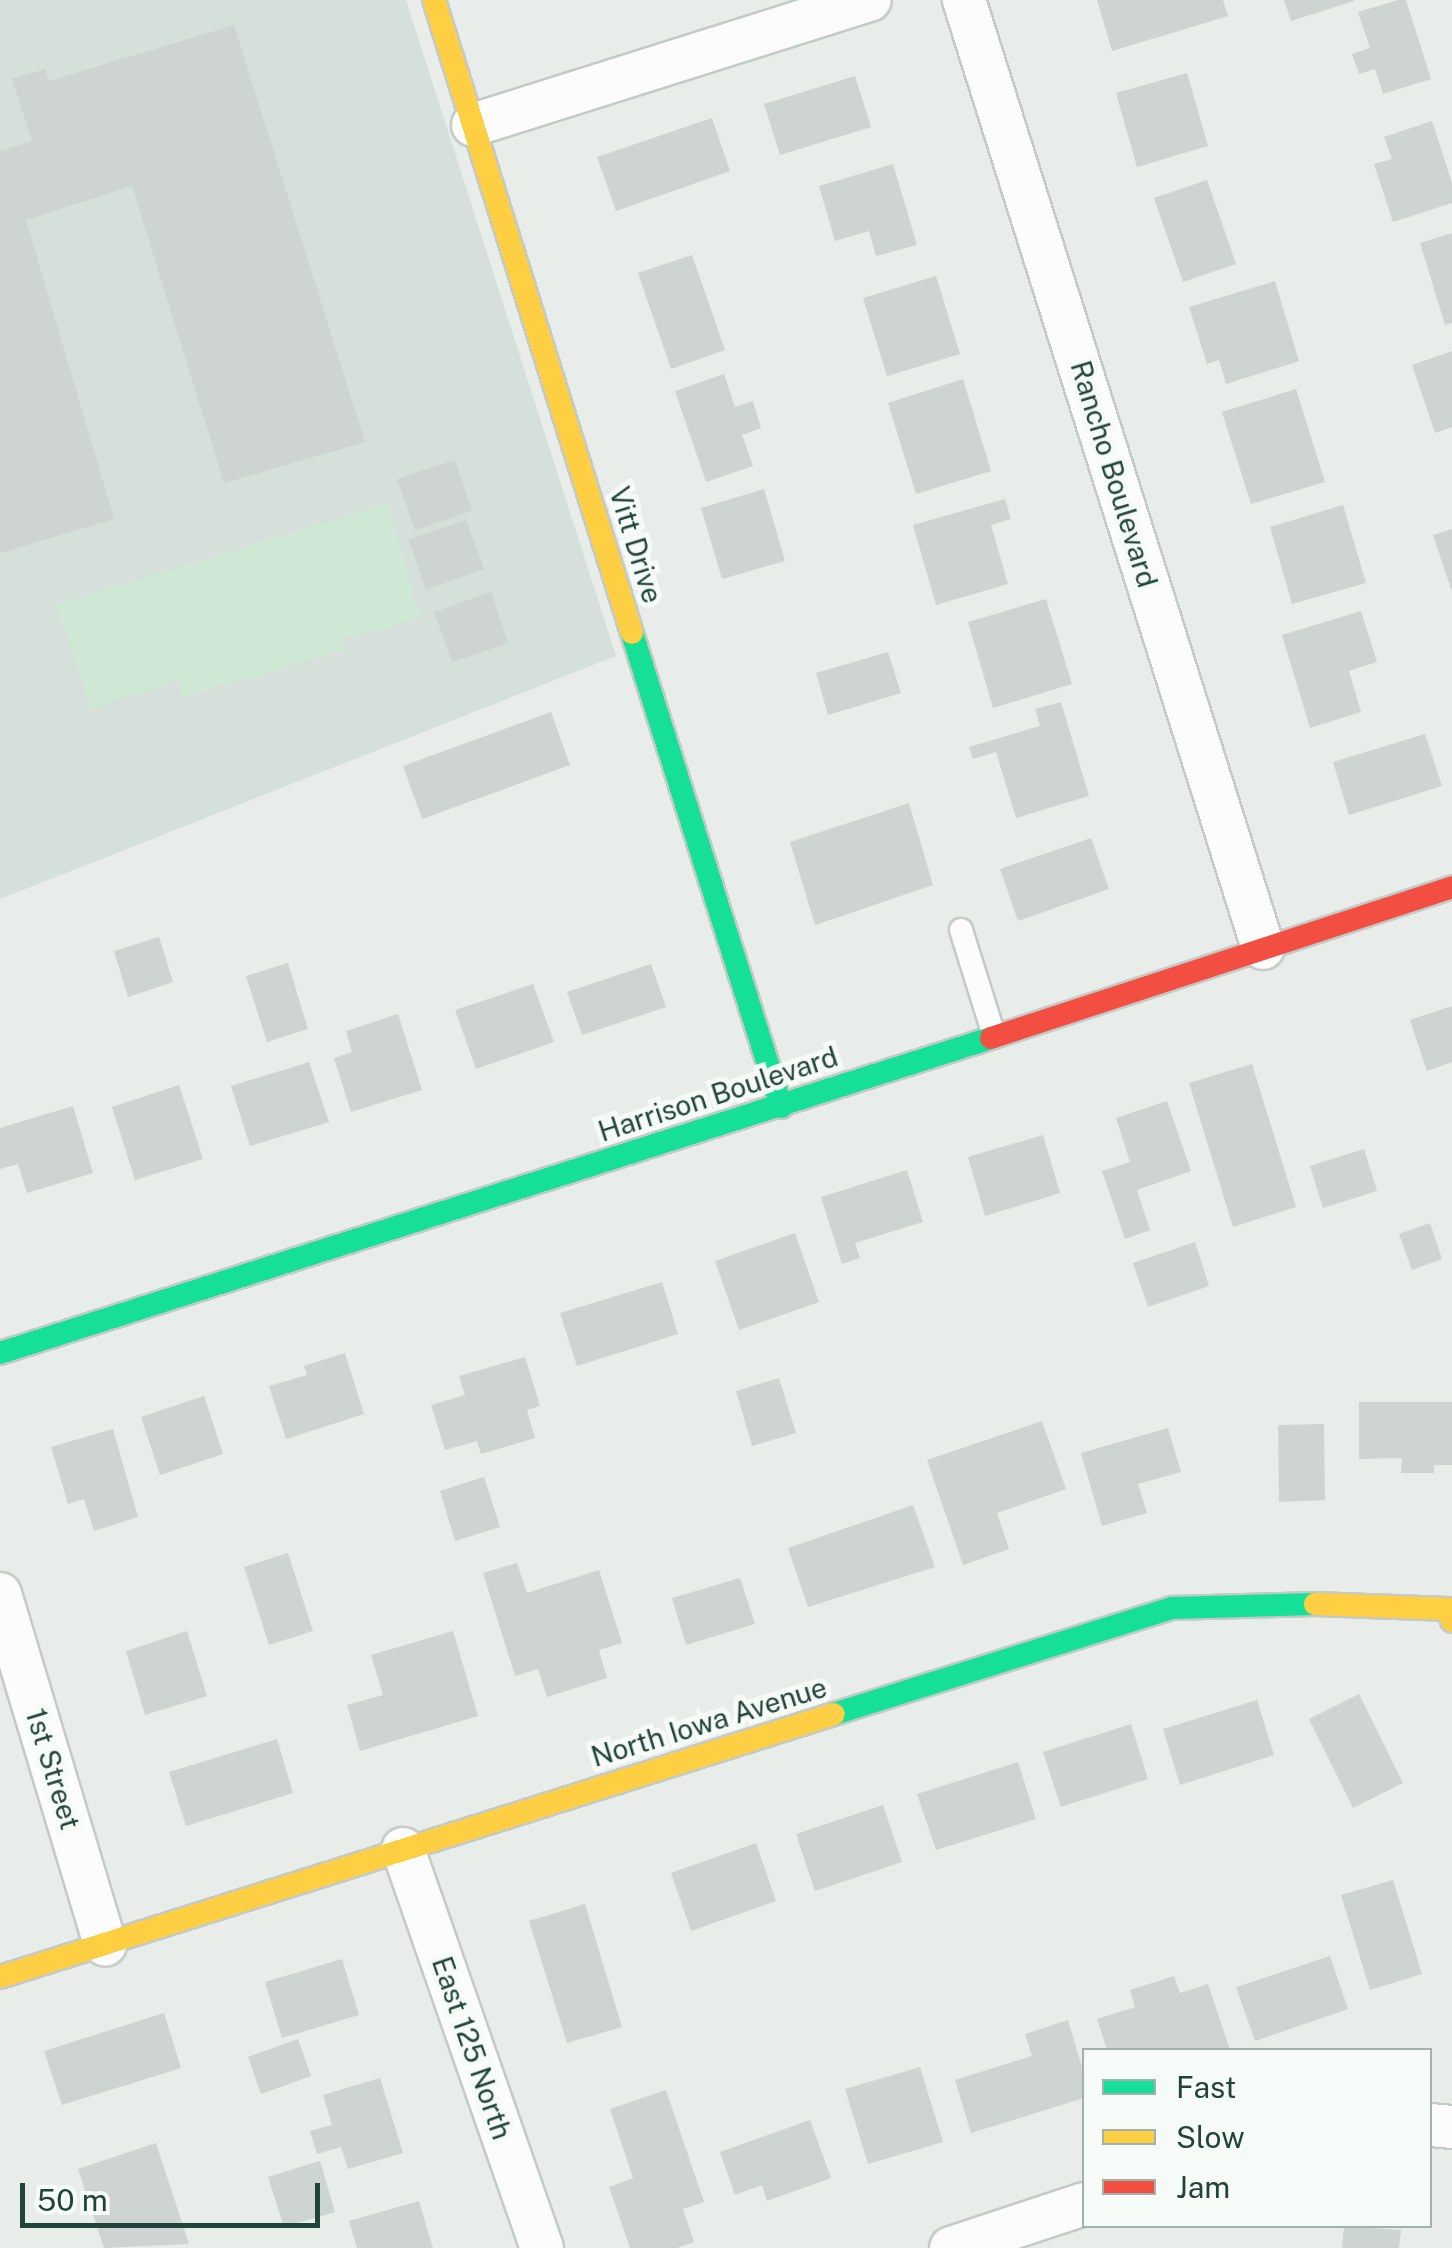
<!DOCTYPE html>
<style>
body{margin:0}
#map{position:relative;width:1452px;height:2248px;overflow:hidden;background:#e8edea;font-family:"Public Sans",sans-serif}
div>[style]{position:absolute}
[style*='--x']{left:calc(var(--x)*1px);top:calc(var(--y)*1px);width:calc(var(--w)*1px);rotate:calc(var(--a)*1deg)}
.built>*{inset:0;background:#d5e0da}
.green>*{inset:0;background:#cfe8d6}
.building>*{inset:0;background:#cdd4d1}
.roads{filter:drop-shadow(2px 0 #c4cac7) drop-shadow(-2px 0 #c4cac7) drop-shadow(0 2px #c4cac7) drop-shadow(0 -2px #c4cac7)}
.lane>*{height:22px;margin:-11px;padding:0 11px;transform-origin:11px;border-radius:11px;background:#fcfcfc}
.street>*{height:42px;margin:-21px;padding:0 21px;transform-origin:21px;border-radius:21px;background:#fcfcfc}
.fast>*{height:22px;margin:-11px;padding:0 11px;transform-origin:11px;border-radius:11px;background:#16e098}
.slow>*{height:22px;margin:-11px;padding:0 11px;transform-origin:11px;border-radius:11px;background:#ffcf43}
.jam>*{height:22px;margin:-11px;padding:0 11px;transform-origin:11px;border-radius:11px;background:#f24e42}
span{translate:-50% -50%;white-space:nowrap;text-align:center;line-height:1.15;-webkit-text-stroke:10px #f6fbf8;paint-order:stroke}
.street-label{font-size:28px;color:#21443a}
.legend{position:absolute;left:1082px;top:2048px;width:350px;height:180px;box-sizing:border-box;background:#f6fbf8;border:2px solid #a1b2ac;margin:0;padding:12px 18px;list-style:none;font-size:30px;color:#21443a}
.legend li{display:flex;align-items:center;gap:20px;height:50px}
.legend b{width:50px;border:2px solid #a1b2ac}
.scale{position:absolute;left:20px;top:2183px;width:300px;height:45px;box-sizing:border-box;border:5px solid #21443a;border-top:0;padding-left:12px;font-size:30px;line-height:35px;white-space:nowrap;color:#21443a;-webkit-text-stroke:8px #f6fbf8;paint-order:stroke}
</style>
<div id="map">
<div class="built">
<i style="clip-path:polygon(0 0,406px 0,616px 656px,0 899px)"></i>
</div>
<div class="green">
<i style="clip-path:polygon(387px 504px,420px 618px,342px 640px,346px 650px,183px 697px,177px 681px,91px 709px,56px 605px)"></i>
</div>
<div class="building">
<i style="clip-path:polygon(1097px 0,1223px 0,1228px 16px,1112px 51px)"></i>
<i style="clip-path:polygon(1284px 0,1354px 0,1354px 1px,1291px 21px)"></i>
<i style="clip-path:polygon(1398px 0,1406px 0,1431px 79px,1383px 94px,1375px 69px,1359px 74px,1352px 54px,1370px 48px,1358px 12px)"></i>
<i style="clip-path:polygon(234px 25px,365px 442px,224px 483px,132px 186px,26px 220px,114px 519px,0 553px,0 151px,32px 141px,12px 79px,45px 69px,49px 81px)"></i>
<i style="clip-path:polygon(1187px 73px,1208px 146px,1137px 167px,1116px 93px)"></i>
<i style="clip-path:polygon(855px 76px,871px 127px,780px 155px,764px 104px)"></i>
<i style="clip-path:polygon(712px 118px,730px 171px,616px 211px,597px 157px)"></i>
<i style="clip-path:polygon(1432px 121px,1452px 183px,1452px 203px,1393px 222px,1374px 164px,1392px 159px,1384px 137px)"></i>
<i style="clip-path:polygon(893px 164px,917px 245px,876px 256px,869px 231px,835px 241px,819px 186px)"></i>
<i style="clip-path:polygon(1207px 180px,1236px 264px,1183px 282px,1154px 198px)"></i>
<i style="clip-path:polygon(1452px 233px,1452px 323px,1445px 325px,1420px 243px)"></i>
<i style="clip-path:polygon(692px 255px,725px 350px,671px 369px,638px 273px)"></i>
<i style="clip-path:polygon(936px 276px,960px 354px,887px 376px,863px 298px)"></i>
<i style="clip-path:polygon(1275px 281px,1299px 361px,1226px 384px,1219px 360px,1207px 364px,1189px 307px)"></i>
<i style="clip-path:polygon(1452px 351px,1452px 427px,1435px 433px,1412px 365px)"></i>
<i style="clip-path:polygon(724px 374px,735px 407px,753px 401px,761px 428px,742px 435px,753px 466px,706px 482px,675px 391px)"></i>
<i style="clip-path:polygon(963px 379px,991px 471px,916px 494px,888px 403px)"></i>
<i style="clip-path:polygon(1296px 389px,1325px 482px,1251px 504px,1222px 412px)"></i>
<i style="clip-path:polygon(455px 460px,472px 511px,415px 530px,397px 479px)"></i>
<i style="clip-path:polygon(764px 489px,785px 561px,722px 579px,701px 508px)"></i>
<i style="clip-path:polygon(1005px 499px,1011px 519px,991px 525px,1008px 584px,936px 605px,913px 525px)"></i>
<i style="clip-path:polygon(1343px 505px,1366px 583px,1292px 604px,1270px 527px)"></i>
<i style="clip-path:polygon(466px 520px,484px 569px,426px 590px,409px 540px)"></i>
<i style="clip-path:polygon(1452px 529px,1452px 589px,1451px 589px,1433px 535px)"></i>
<i style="clip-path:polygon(491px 592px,508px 643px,452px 662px,434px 612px)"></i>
<i style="clip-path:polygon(1046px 599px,1072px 684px,993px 708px,968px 622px)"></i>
<i style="clip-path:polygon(1361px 611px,1377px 662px,1349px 671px,1361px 712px,1310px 728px,1282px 635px)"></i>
<i style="clip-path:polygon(888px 652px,901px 693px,828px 715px,816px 673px)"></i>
<i style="clip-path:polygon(1061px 702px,1089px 796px,1016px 818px,996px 752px,973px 759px,969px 747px,1040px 726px,1035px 709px)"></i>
<i style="clip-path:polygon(551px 712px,570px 765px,422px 819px,403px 766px)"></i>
<i style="clip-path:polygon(1425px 734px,1442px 786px,1349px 815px,1333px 762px)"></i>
<i style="clip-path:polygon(909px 803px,933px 885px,815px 925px,790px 842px)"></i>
<i style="clip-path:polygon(1091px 838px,1109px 889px,1018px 921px,1000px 869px)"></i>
<i style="clip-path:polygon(159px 937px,173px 982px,128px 997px,114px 951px)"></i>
<i style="clip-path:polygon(288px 963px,308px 1029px,267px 1042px,246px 976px)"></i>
<i style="clip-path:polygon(651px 964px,666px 1007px,582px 1035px,567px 992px)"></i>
<i style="clip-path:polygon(533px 984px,554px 1042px,476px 1069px,455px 1010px)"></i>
<i style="clip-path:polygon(1452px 1006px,1452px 1062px,1427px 1071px,1410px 1020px)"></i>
<i style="clip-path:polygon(398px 1014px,422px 1090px,351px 1112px,334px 1058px,352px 1052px,346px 1031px)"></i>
<i style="clip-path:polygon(309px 1062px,329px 1122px,250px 1146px,231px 1086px)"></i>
<i style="clip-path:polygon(1252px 1064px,1296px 1207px,1233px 1227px,1189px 1083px)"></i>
<i style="clip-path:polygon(179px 1085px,203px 1159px,135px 1180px,112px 1107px)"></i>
<i style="clip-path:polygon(1167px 1101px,1191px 1171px,1137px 1190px,1150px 1230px,1125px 1239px,1102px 1171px,1130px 1162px,1116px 1118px)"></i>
<i style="clip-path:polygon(73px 1106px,93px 1173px,27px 1193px,18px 1164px,0 1169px,0 1128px)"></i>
<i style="clip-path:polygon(1043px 1135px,1060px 1193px,985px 1216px,968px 1157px)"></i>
<i style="clip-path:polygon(1364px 1149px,1377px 1191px,1323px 1208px,1310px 1166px)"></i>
<i style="clip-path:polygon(907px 1170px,923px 1222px,855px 1243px,860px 1258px,842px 1264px,821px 1197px)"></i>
<i style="clip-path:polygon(1430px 1223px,1442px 1259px,1412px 1270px,1399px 1234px)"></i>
<i style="clip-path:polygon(795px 1233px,819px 1302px,739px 1330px,715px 1261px)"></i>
<i style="clip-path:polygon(1195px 1242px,1209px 1286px,1148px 1307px,1133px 1263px)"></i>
<i style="clip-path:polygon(662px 1282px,678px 1334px,577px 1366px,560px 1313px)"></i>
<i style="clip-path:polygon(345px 1353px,364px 1414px,286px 1439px,269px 1386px,307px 1375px,304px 1366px)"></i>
<i style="clip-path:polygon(525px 1357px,540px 1406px,527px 1410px,535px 1438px,481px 1454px,477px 1441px,445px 1450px,431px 1405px,465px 1395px,459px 1376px)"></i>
<i style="clip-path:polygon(779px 1378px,796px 1433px,752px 1446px,736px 1391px)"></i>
<i style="clip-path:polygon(204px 1396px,223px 1454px,160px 1475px,141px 1417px)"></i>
<i style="clip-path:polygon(1359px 1402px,1452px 1402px,1452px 1465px,1434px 1465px,1434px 1473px,1401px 1473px,1402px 1458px,1359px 1459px)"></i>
<i style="clip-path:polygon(1042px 1421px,1066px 1489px,997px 1513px,1009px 1549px,963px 1565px,927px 1460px)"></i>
<i style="clip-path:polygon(1324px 1424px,1325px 1500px,1279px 1502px,1278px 1425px)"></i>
<i style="clip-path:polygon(1168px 1428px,1181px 1472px,1138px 1484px,1147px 1513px,1102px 1526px,1081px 1453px)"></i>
<i style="clip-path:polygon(113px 1429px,138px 1517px,94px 1531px,84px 1499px,68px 1504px,51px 1447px)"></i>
<i style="clip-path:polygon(484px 1477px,500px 1527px,455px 1541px,440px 1491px)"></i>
<i style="clip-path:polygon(913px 1505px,935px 1567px,808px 1607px,788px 1548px)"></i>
<i style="clip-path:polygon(288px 1553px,313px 1631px,269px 1645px,244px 1567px)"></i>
<i style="clip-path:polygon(517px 1563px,527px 1593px,599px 1570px,622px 1643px,599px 1650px,607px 1678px,547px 1697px,538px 1669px,515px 1676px,483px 1573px)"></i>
<i style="clip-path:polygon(740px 1578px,755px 1624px,686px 1645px,672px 1598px)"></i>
<i style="clip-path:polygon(187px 1631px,207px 1696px,145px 1715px,126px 1651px)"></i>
<i style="clip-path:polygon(453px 1631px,478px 1716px,360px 1751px,347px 1705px,383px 1695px,371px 1655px)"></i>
<i style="clip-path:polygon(1359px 1694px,1403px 1783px,1353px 1808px,1309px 1719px)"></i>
<i style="clip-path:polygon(1257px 1700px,1274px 1755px,1180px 1785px,1163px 1729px)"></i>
<i style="clip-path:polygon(1131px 1724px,1148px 1779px,1061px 1807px,1043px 1752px)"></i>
<i style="clip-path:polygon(277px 1739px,293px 1793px,186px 1826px,169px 1772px)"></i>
<i style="clip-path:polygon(1018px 1762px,1036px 1819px,936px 1850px,917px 1794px)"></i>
<i style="clip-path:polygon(883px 1805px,902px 1862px,815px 1891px,796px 1834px)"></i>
<i style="clip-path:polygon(756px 1843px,776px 1901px,691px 1931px,671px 1873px)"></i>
<i style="clip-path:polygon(1393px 1880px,1422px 1974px,1370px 1990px,1341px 1895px)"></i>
<i style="clip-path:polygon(585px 1904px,622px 2027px,567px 2043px,529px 1921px)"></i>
<i style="clip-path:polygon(1330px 1956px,1348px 2009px,1255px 2041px,1236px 1987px)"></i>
<i style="clip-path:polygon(342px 1959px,359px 2015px,282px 2038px,265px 1982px)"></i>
<i style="clip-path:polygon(1174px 1976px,1180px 1993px,1208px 1984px,1230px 2050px,1107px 2050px,1097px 2019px,1135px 2007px,1130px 1990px)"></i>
<i style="clip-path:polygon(164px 2013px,181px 2068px,62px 2105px,44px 2051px)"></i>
<i style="clip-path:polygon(1068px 2020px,1084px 2074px,1084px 2098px,971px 2133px,955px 2080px,1032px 2056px,1025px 2034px)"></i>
<i style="clip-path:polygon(298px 2039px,311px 2076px,261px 2094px,248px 2057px)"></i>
<i style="clip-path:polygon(920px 2067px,943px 2142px,868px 2164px,845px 2089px)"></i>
<i style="clip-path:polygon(380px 2078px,403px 2153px,348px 2169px,341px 2147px,317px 2154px,310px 2131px,332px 2125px,323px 2095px)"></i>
<i style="clip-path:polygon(666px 2090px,704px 2202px,683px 2209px,694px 2242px,677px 2248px,630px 2248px,609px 2187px,633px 2178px,610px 2109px)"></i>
<i style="clip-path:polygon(810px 2120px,831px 2178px,767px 2201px,762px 2185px,735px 2195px,720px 2152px)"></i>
<i style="clip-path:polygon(156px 2143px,189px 2244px,104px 2248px,78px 2169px)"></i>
<i style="clip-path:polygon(320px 2161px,335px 2212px,284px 2227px,268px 2177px)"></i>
<i style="clip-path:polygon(419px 2201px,433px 2248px,357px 2248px,349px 2221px)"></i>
<i style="clip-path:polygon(1344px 2226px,1401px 2230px,1399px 2248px,1342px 2248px)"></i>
</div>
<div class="roads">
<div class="lane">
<i style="--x:961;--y:930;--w:110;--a:72.6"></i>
</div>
<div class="street">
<i style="--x:964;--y:0;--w:994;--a:72.49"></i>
<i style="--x:473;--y:125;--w:416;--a:-17.5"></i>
<i style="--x:0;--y:1594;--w:366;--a:73.3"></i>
<i style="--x:403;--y:1849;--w:423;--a:70.8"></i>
<i style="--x:1430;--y:2125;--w:22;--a:5"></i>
<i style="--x:951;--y:2248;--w:140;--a:-18.3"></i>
</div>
<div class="fast">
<i style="--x:632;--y:633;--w:497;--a:72.5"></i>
<i style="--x:0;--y:1353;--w:1040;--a:-17.63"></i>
<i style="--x:834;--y:1714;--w:354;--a:-17.4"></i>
<i style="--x:1172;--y:1608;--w:143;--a:-1.6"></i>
</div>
<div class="slow">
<i style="--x:434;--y:0;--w:663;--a:72.63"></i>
<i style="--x:1315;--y:1604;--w:134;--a:2.1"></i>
<i style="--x:1449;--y:1609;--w:12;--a:76"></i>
<i style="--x:0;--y:1977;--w:874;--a:-17.5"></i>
</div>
<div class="jam">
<i style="--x:991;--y:1038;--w:485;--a:-18.1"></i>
</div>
</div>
<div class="street-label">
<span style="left:1114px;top:474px;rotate:73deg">Rancho Boulevard</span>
<span style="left:636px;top:545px;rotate:73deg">Vitt Drive</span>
<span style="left:718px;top:1094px;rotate:-18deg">Harrison Boulevard</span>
<span style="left:709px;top:1722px;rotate:-17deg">North Iowa Avenue</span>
<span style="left:53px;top:1769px;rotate:73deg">1st Street</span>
<span style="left:472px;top:2048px;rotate:71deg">East 125 North</span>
</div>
<ul class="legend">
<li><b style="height:12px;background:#16e098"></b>Fast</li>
<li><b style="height:12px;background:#ffcf43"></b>Slow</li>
<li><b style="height:12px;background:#f24e42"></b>Jam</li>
</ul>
<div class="scale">50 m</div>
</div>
